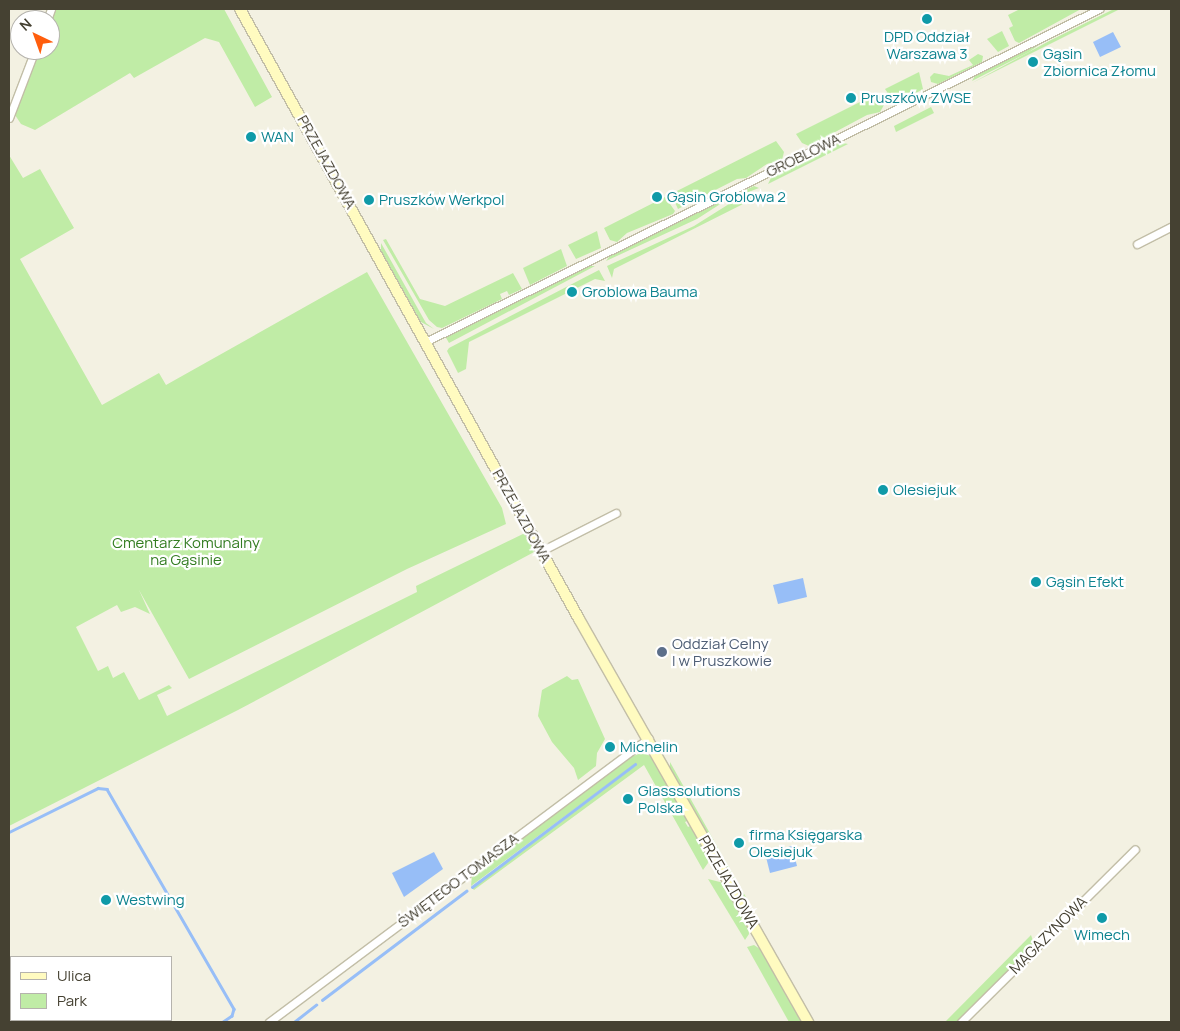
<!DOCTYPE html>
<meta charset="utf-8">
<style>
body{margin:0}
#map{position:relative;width:1180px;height:1031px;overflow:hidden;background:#f3f1e2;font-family:Manrope,sans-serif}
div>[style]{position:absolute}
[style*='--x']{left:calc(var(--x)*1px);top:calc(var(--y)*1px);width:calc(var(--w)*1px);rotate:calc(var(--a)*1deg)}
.green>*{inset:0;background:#c0eca6}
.water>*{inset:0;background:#97bef7}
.stream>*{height:2.5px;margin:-1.25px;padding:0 1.25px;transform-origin:1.25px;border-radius:1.25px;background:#97bef7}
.roads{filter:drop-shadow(1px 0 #c2bea7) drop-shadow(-1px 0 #c2bea7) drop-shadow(0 1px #c2bea7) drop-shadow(0 -1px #c2bea7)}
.street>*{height:7px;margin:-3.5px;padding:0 3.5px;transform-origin:3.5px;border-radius:3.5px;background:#fff}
.secondary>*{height:10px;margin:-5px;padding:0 5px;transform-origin:5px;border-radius:5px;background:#fffbc0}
.dots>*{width:14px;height:14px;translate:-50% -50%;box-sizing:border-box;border:2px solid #fff;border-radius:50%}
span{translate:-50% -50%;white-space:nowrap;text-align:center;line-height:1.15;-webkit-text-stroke:4.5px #fff;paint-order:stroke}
.culture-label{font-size:15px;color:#0d838f}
.left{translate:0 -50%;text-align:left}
.street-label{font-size:15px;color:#454132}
.park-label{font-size:15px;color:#327c20}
.service-label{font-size:15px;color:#4e5e75}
.frame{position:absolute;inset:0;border:10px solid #454132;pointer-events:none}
.legend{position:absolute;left:10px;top:956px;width:162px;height:65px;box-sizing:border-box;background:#fff;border:1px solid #b5b3ad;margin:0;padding:6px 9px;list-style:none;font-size:15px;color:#454132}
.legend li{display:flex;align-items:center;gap:10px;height:25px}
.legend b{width:25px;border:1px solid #b5b3ad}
.north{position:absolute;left:10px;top:10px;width:50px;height:50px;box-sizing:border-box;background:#fff;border:1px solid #b5b3ad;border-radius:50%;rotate:318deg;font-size:14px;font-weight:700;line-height:20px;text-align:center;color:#454132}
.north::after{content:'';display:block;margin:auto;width:18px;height:22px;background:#ff5e0d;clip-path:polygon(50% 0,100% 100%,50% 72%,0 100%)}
</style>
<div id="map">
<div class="green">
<i style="clip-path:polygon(55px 9px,224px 9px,272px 97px,255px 107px,219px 42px,205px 38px,134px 78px,130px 73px,35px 130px,21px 124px,15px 115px,16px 109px,39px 50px,50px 50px,50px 22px)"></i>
<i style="clip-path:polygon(1020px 9px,1081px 9px,1019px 43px,1015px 41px,1009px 28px,1013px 26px,1008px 15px)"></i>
<i style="clip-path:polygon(1114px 9px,1120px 9px,972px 83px,1051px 40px)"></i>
<i style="clip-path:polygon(1002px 31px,1009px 46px,998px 52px,987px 39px)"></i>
<i style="clip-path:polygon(1050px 37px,1029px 52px,972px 81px,976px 74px)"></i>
<i style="clip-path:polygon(978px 54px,983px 56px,982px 62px,938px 84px,931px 82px,930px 77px,934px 73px,949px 76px,973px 65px,969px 60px)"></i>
<i style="clip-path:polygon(919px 72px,923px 89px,904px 100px,892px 99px,885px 89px)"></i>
<i style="clip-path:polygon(878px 93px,884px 105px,880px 112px,867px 115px,809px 146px,802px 143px,796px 134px)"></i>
<i style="clip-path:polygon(931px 107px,934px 113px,896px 132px,894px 126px)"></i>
<i style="clip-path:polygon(776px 141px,784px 152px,782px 160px,767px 164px,746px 178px,737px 179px,678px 209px,671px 194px)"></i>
<i style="clip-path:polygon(838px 142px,848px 144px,768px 184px,773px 174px)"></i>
<i style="clip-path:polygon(9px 155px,23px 178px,40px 169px,74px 228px,20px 259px,102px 405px,159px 373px,166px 385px,367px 272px,502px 508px,506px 524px,407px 569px,189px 679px,139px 590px,150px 614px,135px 607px,121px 612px,117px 605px,76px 627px,98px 671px,108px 666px,113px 678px,124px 672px,139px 700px,169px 685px,172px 688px,157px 695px,167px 716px,417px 592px,416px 586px,525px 533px,536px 551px,238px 710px,9px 826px)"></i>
<i style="clip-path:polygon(754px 186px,759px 188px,725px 201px,697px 219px,606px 261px,611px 254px)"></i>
<i style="clip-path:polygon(762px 192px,763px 194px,614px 269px,612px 278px,607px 266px,694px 226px,729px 204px)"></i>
<i style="clip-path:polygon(665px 197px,675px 211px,673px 214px,627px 233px,617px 242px,610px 240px,604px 228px)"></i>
<i style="clip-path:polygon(597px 231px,601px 248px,576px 259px,568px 245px)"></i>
<i style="clip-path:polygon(386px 239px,420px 299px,445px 306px,513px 273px,522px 289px,509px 295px,507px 291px,500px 294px,502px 299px,442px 328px,437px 327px,429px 320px,383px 240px)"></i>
<i style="clip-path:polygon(381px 243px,426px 323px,434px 329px,421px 322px,381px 251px)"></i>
<i style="clip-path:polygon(561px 249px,567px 266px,530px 285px,523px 268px)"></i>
<i style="clip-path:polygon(587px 266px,595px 266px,449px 343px,445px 336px)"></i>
<i style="clip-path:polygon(599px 270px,605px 281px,595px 279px,469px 342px,466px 369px,458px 373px,447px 351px,449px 348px)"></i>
<i style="clip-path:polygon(567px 676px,572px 680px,578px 679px,605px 739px,597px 753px,596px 766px,578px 780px,574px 768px,552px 742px,538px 716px,542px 690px)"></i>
<i style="clip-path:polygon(642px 753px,651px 756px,689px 820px,685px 822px,688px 827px,692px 825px,707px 852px,708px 863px,703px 870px,644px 765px,474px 890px,472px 888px,635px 764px,471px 886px,472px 875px,630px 757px)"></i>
<i style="clip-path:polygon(670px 762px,736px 880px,750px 904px,745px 902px,670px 770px)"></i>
<i style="clip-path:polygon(708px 879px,724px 883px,748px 924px,749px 934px,745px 940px)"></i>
<i style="clip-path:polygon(1031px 935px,1034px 944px,1011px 969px,957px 1022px,945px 1022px)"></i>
<i style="clip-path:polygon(754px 945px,763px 951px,803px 1022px,789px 1022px,747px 947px)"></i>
</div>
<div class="water">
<i style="clip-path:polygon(1113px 32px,1121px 47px,1100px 57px,1093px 42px)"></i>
<i style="clip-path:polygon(803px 578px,807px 597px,778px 604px,773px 585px)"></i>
<i style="clip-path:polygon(792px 846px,797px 866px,770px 873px,765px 853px)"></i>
<i style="clip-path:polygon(434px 852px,443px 869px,404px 897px,392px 873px)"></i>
</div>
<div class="stream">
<i style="--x:9;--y:832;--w:99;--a:-26.3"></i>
<i style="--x:98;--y:788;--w:9;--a:6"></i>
<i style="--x:107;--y:789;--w:254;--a:60"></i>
<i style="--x:234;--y:1009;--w:7;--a:106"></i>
<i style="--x:232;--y:1016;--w:11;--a:146"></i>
<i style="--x:472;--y:887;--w:204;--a:-37"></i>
<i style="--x:322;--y:1000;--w:181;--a:-37.1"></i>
<i style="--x:294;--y:1022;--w:28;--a:-38"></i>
</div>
<div class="roads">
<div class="street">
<i style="--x:47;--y:20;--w:12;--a:-70"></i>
<i style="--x:9;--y:118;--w:73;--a:-69.1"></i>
<i style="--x:1137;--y:244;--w:38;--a:-27"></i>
<i style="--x:427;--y:341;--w:750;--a:-26.29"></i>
<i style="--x:541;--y:551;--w:84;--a:-26.9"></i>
<i style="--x:269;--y:1022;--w:474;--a:-36.8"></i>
<i style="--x:961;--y:1022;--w:245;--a:-44.8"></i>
</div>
<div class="secondary">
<i style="--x:240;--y:9;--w:698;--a:60.94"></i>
<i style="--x:579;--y:619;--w:464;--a:60.4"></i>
</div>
</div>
<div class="dots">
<i style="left:927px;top:19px;background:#0f9aa8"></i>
<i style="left:1033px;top:62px;background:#0f9aa8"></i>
<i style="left:851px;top:98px;background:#0f9aa8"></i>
<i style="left:251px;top:137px;background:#0f9aa8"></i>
<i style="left:657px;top:197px;background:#0f9aa8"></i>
<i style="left:369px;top:200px;background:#0f9aa8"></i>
<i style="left:572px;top:292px;background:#0f9aa8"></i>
<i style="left:883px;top:490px;background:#0f9aa8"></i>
<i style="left:1036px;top:582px;background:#0f9aa8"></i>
<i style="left:662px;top:652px;background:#5c6f8a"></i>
<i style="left:610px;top:747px;background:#0f9aa8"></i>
<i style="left:628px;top:799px;background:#0f9aa8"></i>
<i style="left:739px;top:843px;background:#0f9aa8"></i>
<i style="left:106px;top:900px;background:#0f9aa8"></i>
<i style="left:1102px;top:918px;background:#0f9aa8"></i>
</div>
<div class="culture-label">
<span style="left:927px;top:45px">DPD Oddział<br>Warszawa 3</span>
<span class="left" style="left:1043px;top:62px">Gąsin<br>Zbiornica Złomu</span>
<span class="left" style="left:861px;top:98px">Pruszków ZWSE</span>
<span class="left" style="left:261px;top:137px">WAN</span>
<span class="left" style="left:667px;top:197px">Gąsin Groblowa 2</span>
<span class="left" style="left:379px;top:200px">Pruszków Werkpol</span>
<span class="left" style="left:582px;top:292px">Groblowa Bauma</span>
<span class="left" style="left:893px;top:490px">Olesiejuk</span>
<span class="left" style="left:1046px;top:582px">Gąsin Efekt</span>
<span class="left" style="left:620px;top:747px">Michelin</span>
<span class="left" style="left:638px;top:799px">Glasssolutions<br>Polska</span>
<span class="left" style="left:749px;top:843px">firma Księgarska<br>Olesiejuk</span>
<span class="left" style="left:116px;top:900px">Westwing</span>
<span style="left:1102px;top:935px">Wimech</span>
</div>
<div class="street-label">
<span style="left:803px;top:155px;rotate:-26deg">GROBLOWA</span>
<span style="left:327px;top:162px;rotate:61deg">PRZEJAZDOWA</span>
<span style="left:522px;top:516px;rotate:61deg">PRZEJAZDOWA</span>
<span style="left:458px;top:880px;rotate:-37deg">ŚWIĘTEGO TOMASZA</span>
<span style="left:729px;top:882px;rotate:60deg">PRZEJAZDOWA</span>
<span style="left:1048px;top:935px;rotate:-45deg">MAGAZYNOWA</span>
</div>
<div class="park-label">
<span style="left:186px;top:551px">Cmentarz Komunalny<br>na Gąsinie</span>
</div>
<div class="service-label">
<span class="left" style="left:672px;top:652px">Oddział Celny<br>I w Pruszkowie</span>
</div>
<div class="frame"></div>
<ul class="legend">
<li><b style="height:6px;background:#fffbc0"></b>Ulica</li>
<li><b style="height:14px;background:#c0eca6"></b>Park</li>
</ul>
<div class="north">N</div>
</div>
